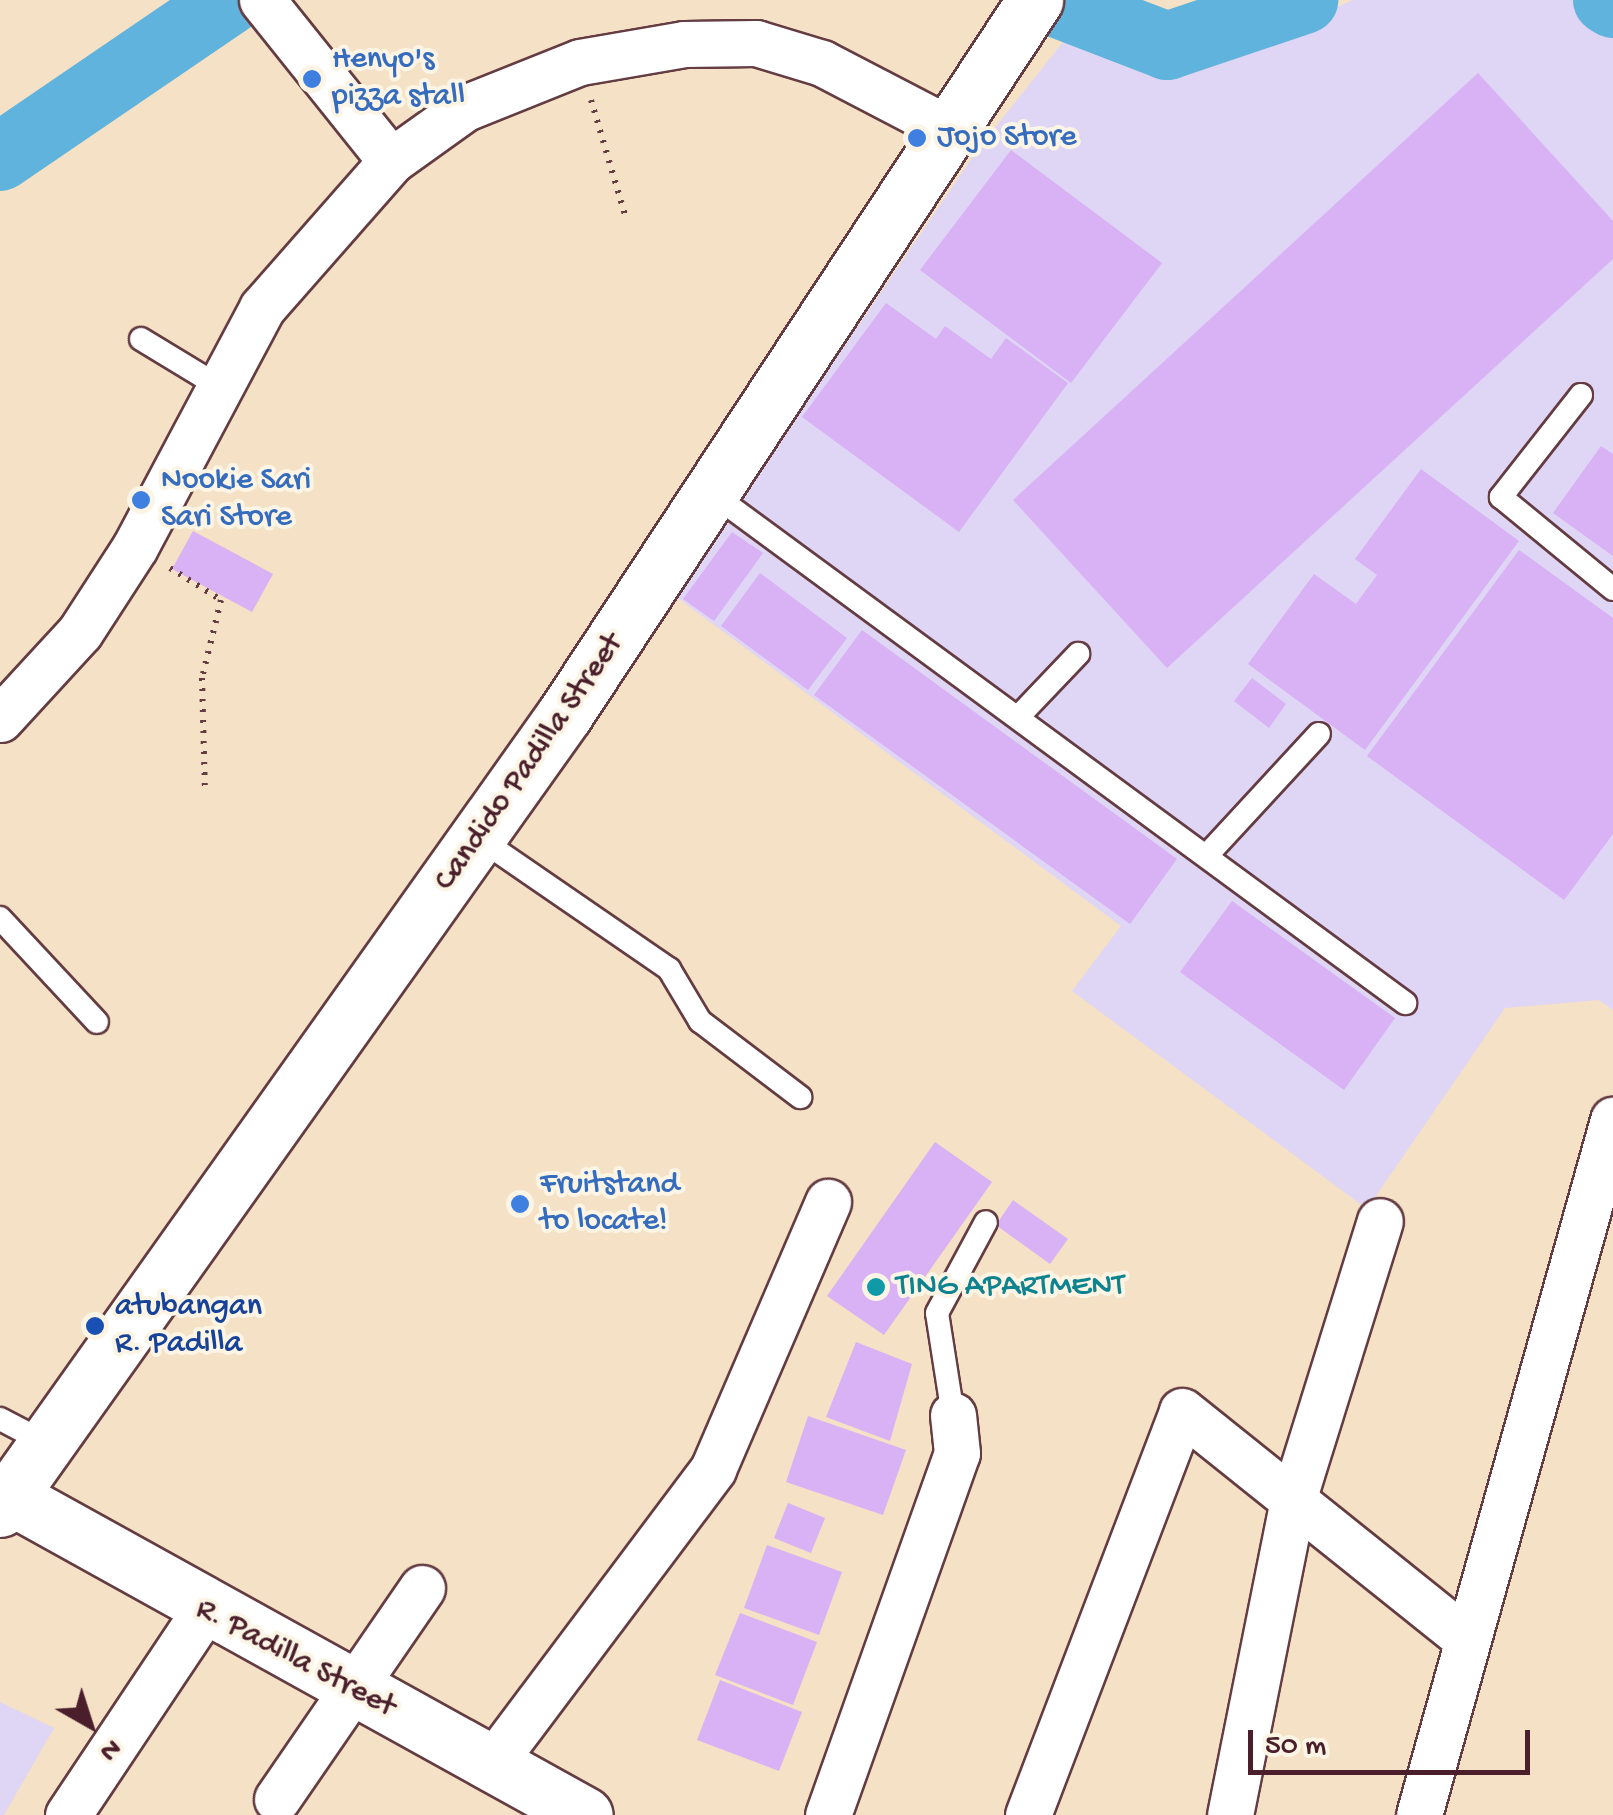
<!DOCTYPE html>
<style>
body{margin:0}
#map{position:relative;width:1613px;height:1815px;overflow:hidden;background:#f5e1c5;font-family:"Gochi Hand",sans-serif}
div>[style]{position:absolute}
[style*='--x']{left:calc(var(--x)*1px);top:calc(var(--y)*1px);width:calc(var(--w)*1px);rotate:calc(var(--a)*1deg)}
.built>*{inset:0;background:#dfd5f5}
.river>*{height:68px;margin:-34px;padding:0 34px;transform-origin:34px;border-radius:34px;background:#60b3dc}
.building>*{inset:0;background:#d9b1f5}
.path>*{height:6px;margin-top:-3px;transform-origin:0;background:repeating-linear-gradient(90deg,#643c42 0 2.5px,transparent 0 10.5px)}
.roads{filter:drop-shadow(2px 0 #643c42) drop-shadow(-2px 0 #643c42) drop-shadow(0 2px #643c42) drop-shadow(0 -2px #643c42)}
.lane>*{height:22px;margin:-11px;padding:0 11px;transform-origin:11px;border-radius:11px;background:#fff}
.street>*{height:45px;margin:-22.5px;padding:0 22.5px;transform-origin:22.5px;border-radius:22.5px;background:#fff}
.secondary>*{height:55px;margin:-27.5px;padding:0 27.5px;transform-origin:27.5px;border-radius:27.5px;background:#fff}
.dots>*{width:28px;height:28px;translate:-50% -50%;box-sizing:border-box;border:5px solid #fcf5e5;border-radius:50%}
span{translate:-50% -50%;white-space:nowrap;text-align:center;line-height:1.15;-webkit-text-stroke:8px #fcf5e5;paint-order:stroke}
.shop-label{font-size:32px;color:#366cbe}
.left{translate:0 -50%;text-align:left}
.street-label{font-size:32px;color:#4a1f2b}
.culture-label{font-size:32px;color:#0d838f}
.transit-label{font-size:32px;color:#164399}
.north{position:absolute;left:40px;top:1675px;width:100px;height:100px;-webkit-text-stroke:8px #fcf5e5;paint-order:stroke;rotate:141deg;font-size:28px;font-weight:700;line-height:40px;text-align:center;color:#4a1f2b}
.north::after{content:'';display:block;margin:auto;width:35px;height:45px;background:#4a1f2b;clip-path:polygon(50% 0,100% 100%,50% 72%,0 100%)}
.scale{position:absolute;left:1248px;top:1730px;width:282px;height:45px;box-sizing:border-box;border:5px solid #4a1f2b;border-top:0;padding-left:12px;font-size:30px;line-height:35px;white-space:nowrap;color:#4a1f2b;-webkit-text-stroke:8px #fcf5e5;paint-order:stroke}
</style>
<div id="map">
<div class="built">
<i style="clip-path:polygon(1353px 0,1578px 0,1613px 25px,1613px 1010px,1599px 1000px,1505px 1008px,1367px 1209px,1072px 991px,1121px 926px,675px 596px,978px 149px,1067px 37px,1186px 73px)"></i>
<i style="clip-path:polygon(0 1702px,54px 1728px,4px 1815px,0 1815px)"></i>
</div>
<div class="river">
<i style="--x:1048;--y:0;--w:128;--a:21.1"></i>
<i style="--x:1167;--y:46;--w:145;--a:-18.6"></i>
<i style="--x:1607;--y:0;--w:7;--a:34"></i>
<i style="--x:0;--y:157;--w:278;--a:-34.3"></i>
</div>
<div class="building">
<i style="clip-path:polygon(1478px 73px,1613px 221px,1613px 259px,1167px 668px,1013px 500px)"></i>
<i style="clip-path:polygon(1011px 150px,1162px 263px,1071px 383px,920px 270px)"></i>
<i style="clip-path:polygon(886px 303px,936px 339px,945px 326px,991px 359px,1006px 338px,1068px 383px,959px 532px,802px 417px)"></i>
<i style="clip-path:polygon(1601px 446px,1613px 454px,1613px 556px,1553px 513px)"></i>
<i style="clip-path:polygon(1421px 469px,1519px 541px,1365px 750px,1248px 664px,1314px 574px,1356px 604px,1377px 575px,1355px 559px)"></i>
<i style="clip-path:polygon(193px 531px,273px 574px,252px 612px,172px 569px)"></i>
<i style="clip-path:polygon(732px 532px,763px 553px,714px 621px,683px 599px)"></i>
<i style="clip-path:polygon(1519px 550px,1613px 618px,1613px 834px,1564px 900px,1367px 756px)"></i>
<i style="clip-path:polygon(760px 573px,847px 638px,808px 690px,721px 626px)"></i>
<i style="clip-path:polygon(862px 630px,1177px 859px,1130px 924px,814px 695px)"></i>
<i style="clip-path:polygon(1252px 678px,1286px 704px,1269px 728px,1234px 701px)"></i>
<i style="clip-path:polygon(1232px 901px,1395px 1018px,1344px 1090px,1180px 972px)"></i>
<i style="clip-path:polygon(935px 1142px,992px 1182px,884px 1335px,827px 1296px)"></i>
<i style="clip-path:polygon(1013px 1200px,1068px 1239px,1050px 1264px,996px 1225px)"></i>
<i style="clip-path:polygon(856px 1342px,912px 1364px,890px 1441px,826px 1417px)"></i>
<i style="clip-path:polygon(808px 1416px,906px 1450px,883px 1515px,786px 1482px)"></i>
<i style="clip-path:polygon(788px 1503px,825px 1518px,811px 1553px,774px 1538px)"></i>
<i style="clip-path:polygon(767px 1545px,842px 1572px,819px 1635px,744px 1608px)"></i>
<i style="clip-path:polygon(740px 1613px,817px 1642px,793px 1705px,715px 1675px)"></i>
<i style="clip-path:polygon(720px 1680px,802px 1712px,779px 1771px,697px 1740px)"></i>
</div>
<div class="path">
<i style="--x:591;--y:100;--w:123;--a:73.5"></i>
<i style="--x:170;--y:568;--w:60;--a:32.1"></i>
<i style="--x:221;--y:600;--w:80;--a:103.7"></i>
<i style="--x:202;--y:678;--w:115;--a:88.5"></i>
</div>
<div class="roads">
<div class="lane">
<i style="--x:141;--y:339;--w:87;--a:31.3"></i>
<i style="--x:1581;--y:395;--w:130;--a:128.1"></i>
<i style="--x:1501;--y:497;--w:145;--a:39.4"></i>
<i style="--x:714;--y:495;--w:858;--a:36.32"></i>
<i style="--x:1019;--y:716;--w:86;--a:-46.4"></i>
<i style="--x:477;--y:837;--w:233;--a:34.5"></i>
<i style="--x:669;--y:969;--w:61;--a:59.2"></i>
<i style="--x:700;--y:1021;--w:126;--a:37.2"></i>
<i style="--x:1209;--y:853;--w:162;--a:-47.3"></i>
<i style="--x:0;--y:918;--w:142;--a:47"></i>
<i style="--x:953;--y:1415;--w:103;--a:-98.9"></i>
<i style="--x:937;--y:1313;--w:103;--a:-61.7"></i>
<i style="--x:0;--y:1419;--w:54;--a:27.5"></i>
</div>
<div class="street">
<i style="--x:262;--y:0;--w:206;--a:51.3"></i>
<i style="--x:0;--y:719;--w:118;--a:-47.4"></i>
<i style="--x:80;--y:632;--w:101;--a:-57.1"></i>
<i style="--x:135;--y:547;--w:271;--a:-62"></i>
<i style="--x:262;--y:308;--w:196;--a:-48.7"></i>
<i style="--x:391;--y:161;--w:91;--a:-35.6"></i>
<i style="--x:465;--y:108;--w:124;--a:-21.8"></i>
<i style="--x:580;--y:62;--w:106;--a:-9.8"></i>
<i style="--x:684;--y:44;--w:72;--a:-0.8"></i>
<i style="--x:756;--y:43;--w:69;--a:16.9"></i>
<i style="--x:822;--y:63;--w:141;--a:27.5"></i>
<i style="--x:491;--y:1765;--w:370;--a:-53.1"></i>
<i style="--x:713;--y:1469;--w:291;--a:-66.7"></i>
<i style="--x:277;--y:1799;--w:256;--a:-55.5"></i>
<i style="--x:68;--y:1815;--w:245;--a:-56.3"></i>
<i style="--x:828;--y:1815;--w:384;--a:-70.4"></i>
<i style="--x:957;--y:1453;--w:38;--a:-96"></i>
<i style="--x:1028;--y:1815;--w:432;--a:-69.1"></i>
<i style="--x:1182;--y:1411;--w:365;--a:38.7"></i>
<i style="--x:1230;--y:1815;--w:321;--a:-78.7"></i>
<i style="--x:1293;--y:1500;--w:292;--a:-72.7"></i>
<i style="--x:1419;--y:1815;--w:722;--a:-74.4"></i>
</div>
<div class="secondary">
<i style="--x:9;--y:1496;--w:658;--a:28.98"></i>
<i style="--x:0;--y:1509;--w:975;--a:-54.6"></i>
<i style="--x:565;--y:714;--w:855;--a:-56.64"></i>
</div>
</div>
<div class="dots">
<i style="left:312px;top:79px;background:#3f7fe0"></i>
<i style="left:917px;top:138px;background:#3f7fe0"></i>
<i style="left:141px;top:500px;background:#3f7fe0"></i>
<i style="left:520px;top:1204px;background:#3f7fe0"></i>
<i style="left:876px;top:1287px;background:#0f9aa8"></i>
<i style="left:95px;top:1326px;background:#1a4fb4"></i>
</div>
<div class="shop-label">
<span class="left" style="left:332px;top:79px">Henyo's<br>pizza stall</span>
<span class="left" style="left:937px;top:138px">Jojo Store</span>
<span class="left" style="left:161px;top:500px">Nookie Sari<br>Sari Store</span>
<span class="left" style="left:540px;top:1204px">Fruitstand<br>to locate!</span>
</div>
<div class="street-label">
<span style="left:530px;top:763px;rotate:-55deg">Candido Padilla Street</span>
<span style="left:295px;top:1659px;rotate:28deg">R. Padilla Street</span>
</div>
<div class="culture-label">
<span class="left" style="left:896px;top:1287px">TING APARTMENT</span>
</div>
<div class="transit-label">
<span class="left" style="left:115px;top:1326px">atubangan<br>R. Padilla</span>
</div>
<div class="north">N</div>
<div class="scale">50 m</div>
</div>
